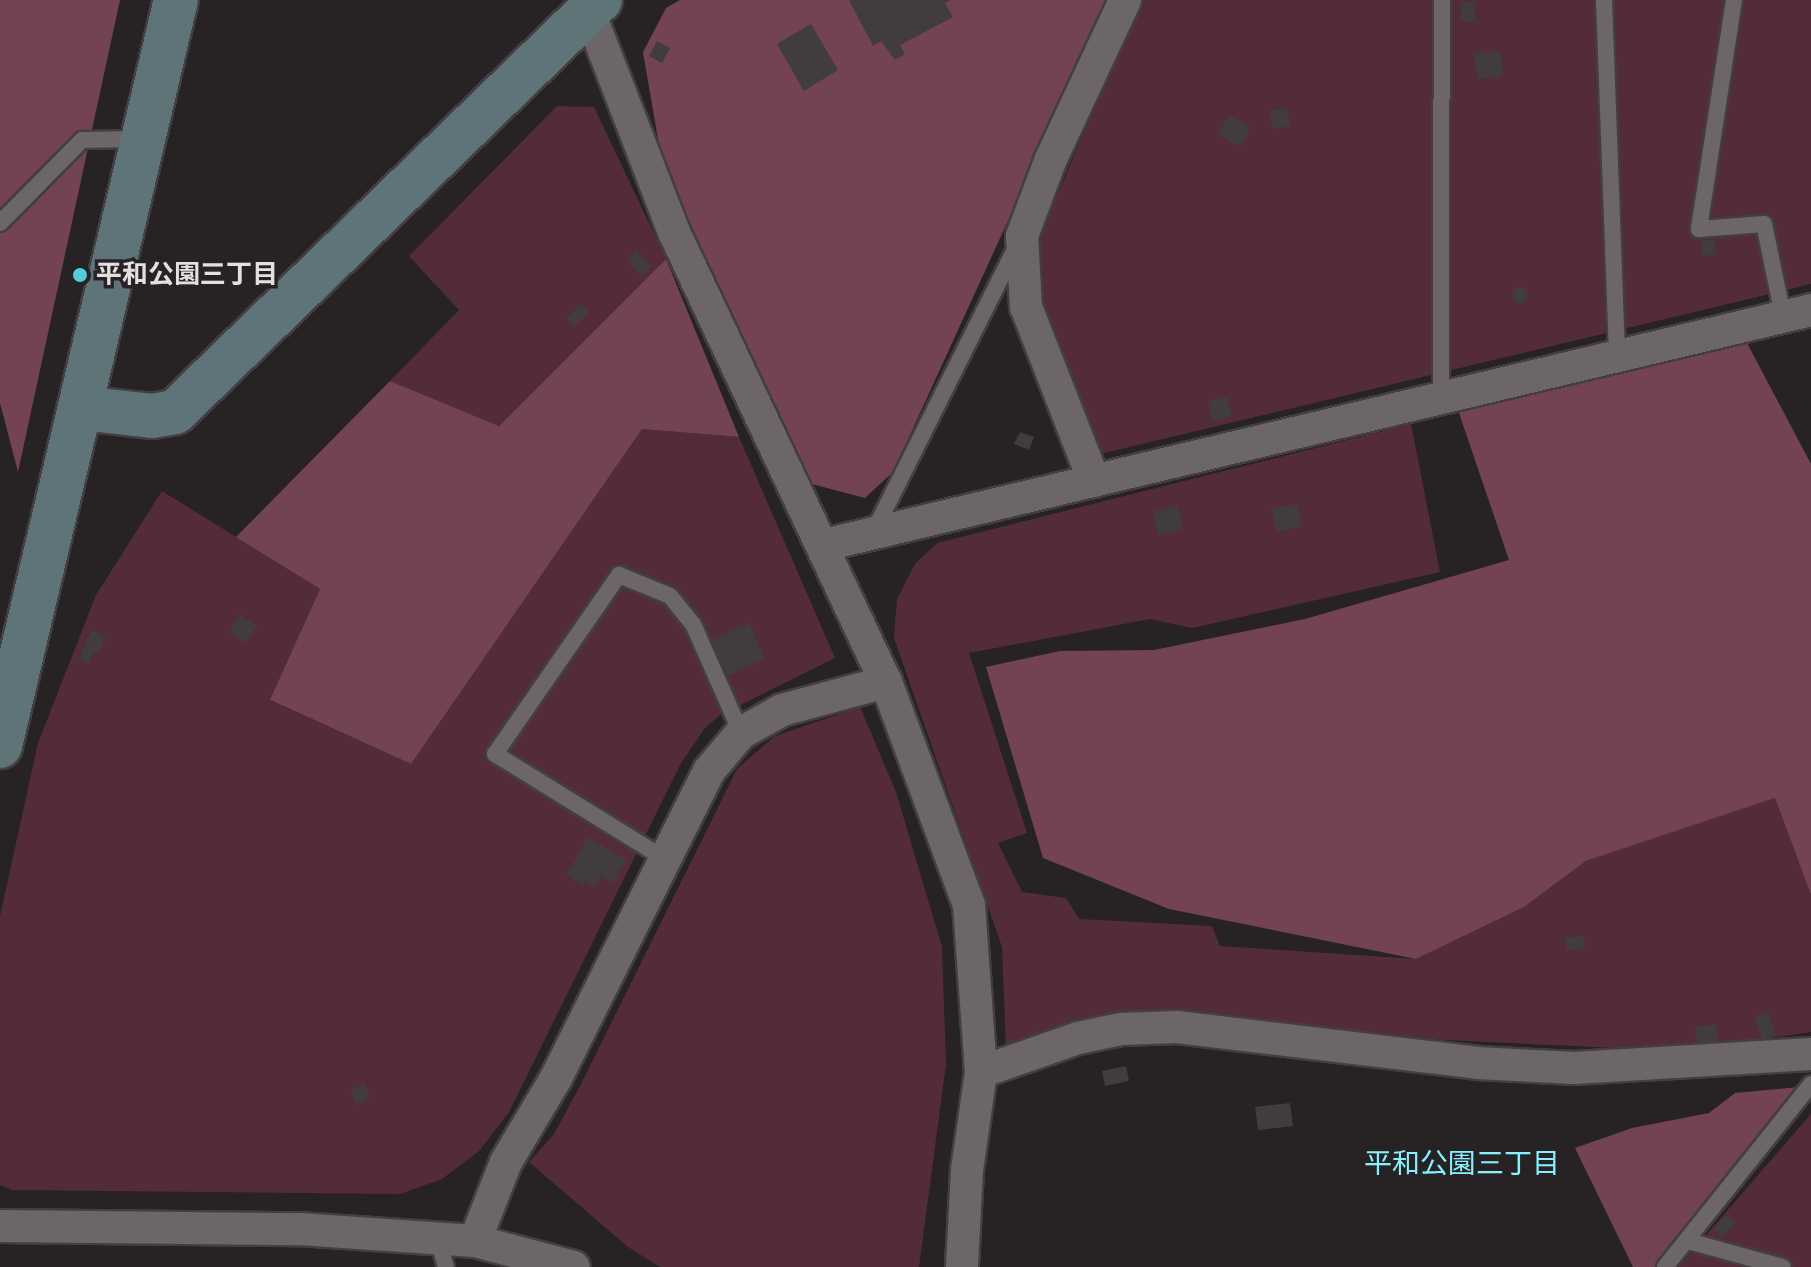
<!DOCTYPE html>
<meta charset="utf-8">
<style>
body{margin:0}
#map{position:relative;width:1811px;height:1267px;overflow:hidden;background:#272224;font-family:Arial,"Noto Sans JP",sans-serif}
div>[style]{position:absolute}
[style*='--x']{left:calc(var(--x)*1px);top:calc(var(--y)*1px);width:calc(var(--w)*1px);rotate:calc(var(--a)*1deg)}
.green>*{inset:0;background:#542c39}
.forest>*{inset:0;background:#744353}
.building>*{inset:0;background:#413c3d}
.round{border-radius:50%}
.roads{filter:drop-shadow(2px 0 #433f40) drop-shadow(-2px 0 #433f40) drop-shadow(0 2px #433f40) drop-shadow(0 -2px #433f40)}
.lane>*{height:16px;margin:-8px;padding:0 8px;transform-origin:8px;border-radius:8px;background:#6c6668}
.street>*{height:32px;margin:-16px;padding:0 16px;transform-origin:16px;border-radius:16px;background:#6c6668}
.secondary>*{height:44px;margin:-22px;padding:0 22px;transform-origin:22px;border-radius:22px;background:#5e7479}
.dots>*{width:22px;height:22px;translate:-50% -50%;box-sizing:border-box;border:4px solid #272224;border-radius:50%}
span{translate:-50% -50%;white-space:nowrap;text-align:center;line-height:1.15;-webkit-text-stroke:7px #272224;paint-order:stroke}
.poi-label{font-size:26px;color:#e4e0e1;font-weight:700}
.left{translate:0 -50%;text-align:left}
.neighbourhood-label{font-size:28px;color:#86f0ff}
</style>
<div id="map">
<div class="green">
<i style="clip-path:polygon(1141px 0,1811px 0,1811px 284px,1096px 455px,1036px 291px,1042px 230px)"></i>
<i style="clip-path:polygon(557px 106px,594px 107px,666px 259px,499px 426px,390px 381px,459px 310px,409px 256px)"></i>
<i style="clip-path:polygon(1411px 424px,1440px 572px,1192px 628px,1150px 619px,969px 653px,1027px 833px,998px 843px,1022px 892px,1066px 898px,1079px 919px,1212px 926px,1220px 946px,1416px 959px,1524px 907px,1586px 861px,1775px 798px,1811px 895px,1811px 1032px,1764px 1039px,1616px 1048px,1426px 1039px,1224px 1015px,1126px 1020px,1006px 1049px,1002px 947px,894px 638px,897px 599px,915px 564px,937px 543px)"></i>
<i style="clip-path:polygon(642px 429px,739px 437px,835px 658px,720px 715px,705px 728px,681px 763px,509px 1112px,479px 1151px,442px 1179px,400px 1194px,12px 1190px,0 1185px,0 916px,38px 743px,96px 595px,162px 491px,320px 589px,271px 701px,411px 764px)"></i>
<i style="clip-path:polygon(860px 707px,896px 792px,942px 947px,946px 1064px,919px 1267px,660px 1267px,628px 1247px,529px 1162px,554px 1134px,581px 1084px,737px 769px,775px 736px)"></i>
<i style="clip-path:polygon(1811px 1114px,1811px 1267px,1678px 1267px,1687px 1257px)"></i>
</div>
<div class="forest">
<i style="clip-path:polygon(0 0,120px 0,18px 472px,0 403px)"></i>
<i style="clip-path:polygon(680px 0,1109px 0,893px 472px,865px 498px,808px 483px,674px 232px,643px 52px,666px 8px)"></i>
<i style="clip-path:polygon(666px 259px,739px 437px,642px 429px,411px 764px,270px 700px,320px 589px,236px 537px,390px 381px,499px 426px)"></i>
<i style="clip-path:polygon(1747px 343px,1811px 464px,1811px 895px,1775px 798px,1586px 861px,1524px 907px,1416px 959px,1169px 909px,1043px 858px,986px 667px,1060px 651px,1154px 650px,1305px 619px,1509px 560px,1458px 410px)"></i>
<i style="clip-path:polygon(1810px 1086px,1655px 1267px,1633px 1267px,1575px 1148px,1632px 1128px,1709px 1113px,1735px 1093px)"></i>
</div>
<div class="building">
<i style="clip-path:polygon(849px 0,951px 0,945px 3px,953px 17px,900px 45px,905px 54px,895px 60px,881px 41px,873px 46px)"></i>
<i style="clip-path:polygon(1461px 2px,1475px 2px,1475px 22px,1461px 21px)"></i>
<i style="clip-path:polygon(811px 24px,838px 70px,804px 91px,777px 44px)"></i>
<i style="clip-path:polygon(657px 41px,670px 48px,662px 63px,649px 56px)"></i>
<i style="clip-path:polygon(1500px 50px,1503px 76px,1478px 79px,1474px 54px)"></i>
<i style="clip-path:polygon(1287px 108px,1290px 126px,1273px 129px,1270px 110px)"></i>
<i style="clip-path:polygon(1229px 115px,1251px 128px,1240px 147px,1218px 134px)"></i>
<i style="clip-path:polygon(1715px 239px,1716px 254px,1703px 256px,1701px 241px)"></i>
<i style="clip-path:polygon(636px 251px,651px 267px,641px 276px,627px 260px)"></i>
<i class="round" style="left:1512px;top:287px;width:16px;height:16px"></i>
<i style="clip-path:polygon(581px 304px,589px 312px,574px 326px,566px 318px)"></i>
<i style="clip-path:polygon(1227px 397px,1232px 417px,1212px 421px,1208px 401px)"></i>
<i style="clip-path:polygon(1020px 432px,1034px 437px,1029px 450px,1014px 444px)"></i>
<i style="clip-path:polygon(1297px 504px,1302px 526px,1277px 532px,1271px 509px)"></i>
<i style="clip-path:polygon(1178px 506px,1183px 529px,1158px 535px,1153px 511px)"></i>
<i style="clip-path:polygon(240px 615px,257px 625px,246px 643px,229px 633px)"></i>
<i style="clip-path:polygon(749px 623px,765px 659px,728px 676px,712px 640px)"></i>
<i style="clip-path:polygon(92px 630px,106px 637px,98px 654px,94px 652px,88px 664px,78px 659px)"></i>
<i style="clip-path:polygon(588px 837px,626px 860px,612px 883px,601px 876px,595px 887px,585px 881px,583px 885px,566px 875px)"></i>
<i style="clip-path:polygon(1583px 936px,1585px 948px,1567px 951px,1565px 938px)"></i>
<i style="clip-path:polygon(1768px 1012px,1776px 1035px,1762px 1039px,1754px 1016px)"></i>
<i style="clip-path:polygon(1716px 1024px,1718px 1043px,1697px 1046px,1695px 1027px)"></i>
<i style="clip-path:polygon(1126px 1066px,1129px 1081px,1105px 1086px,1102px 1071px)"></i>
<i style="clip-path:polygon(364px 1083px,371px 1097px,357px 1105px,350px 1091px)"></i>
<i style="clip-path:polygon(1290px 1103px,1293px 1126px,1258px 1130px,1255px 1107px)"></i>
<i style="clip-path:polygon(1726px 1215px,1735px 1222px,1722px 1237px,1713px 1230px)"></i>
</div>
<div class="roads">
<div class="lane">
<i style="--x:1604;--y:0;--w:356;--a:87.9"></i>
<i style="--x:1734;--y:0;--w:232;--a:98.7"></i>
<i style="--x:1699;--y:229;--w:65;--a:-4.4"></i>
<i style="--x:1764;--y:224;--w:94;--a:78.3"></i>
<i style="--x:0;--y:223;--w:117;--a:-45.3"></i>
<i style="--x:82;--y:140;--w:57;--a:-1"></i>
<i style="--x:1441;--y:398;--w:398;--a:-89.9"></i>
<i style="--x:873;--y:533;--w:323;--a:-63.4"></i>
<i style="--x:665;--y:859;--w:200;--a:-148.3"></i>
<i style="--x:495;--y:754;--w:218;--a:-55.3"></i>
<i style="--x:619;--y:575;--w:55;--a:22.4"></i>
<i style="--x:670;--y:596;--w:36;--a:51"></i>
<i style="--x:693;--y:624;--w:119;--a:66.2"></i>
<i style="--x:438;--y:1238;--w:30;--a:75"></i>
<i style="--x:1688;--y:1241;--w:98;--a:15.3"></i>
<i style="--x:1665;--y:1267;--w:234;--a:-51.4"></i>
</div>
<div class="street">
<i style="--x:589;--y:12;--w:236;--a:68.9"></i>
<i style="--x:674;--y:232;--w:497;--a:64.8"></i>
<i style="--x:886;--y:682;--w:238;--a:69.6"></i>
<i style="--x:969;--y:905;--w:167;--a:85.9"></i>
<i style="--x:981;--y:1072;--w:99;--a:98.1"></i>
<i style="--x:967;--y:1170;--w:97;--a:93"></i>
<i style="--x:1094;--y:481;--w:187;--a:-111.3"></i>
<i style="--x:1026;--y:307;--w:71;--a:-93.2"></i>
<i style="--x:1022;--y:236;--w:80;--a:-69.5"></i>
<i style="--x:1050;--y:161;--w:178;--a:-65"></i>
<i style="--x:824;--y:545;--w:1015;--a:-13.39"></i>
<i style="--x:981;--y:1072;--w:103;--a:-19.3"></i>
<i style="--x:1078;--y:1038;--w:44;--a:-11.8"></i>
<i style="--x:1121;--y:1029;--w:56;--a:-2"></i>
<i style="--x:1177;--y:1027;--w:302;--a:6.8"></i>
<i style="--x:1477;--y:1063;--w:97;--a:3"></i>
<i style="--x:1574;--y:1068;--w:237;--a:-3.4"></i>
<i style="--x:0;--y:1226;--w:299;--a:0.6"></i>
<i style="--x:299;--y:1229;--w:176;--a:3.9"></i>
<i style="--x:475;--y:1241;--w:102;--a:14.7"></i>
<i style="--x:475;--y:1241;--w:85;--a:-68.6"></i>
<i style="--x:506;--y:1162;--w:98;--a:-59.2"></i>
<i style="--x:556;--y:1078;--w:343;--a:-63.5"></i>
<i style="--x:709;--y:771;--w:50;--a:-49.9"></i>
<i style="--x:741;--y:733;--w:47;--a:-29.3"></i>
<i style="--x:782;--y:710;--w:108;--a:-15.1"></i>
</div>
<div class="secondary">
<i style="--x:81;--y:408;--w:71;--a:6.4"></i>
<i style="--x:152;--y:416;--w:23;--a:-10"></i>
<i style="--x:175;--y:412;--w:592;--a:-44.11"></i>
<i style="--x:0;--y:746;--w:766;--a:-76.73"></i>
</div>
</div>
<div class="dots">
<i style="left:80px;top:275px;background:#53cbdb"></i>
</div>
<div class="poi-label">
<span class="left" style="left:96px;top:275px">平和公園三丁目</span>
</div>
<div class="neighbourhood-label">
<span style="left:1462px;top:1164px">平和公園三丁目</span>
</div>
</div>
